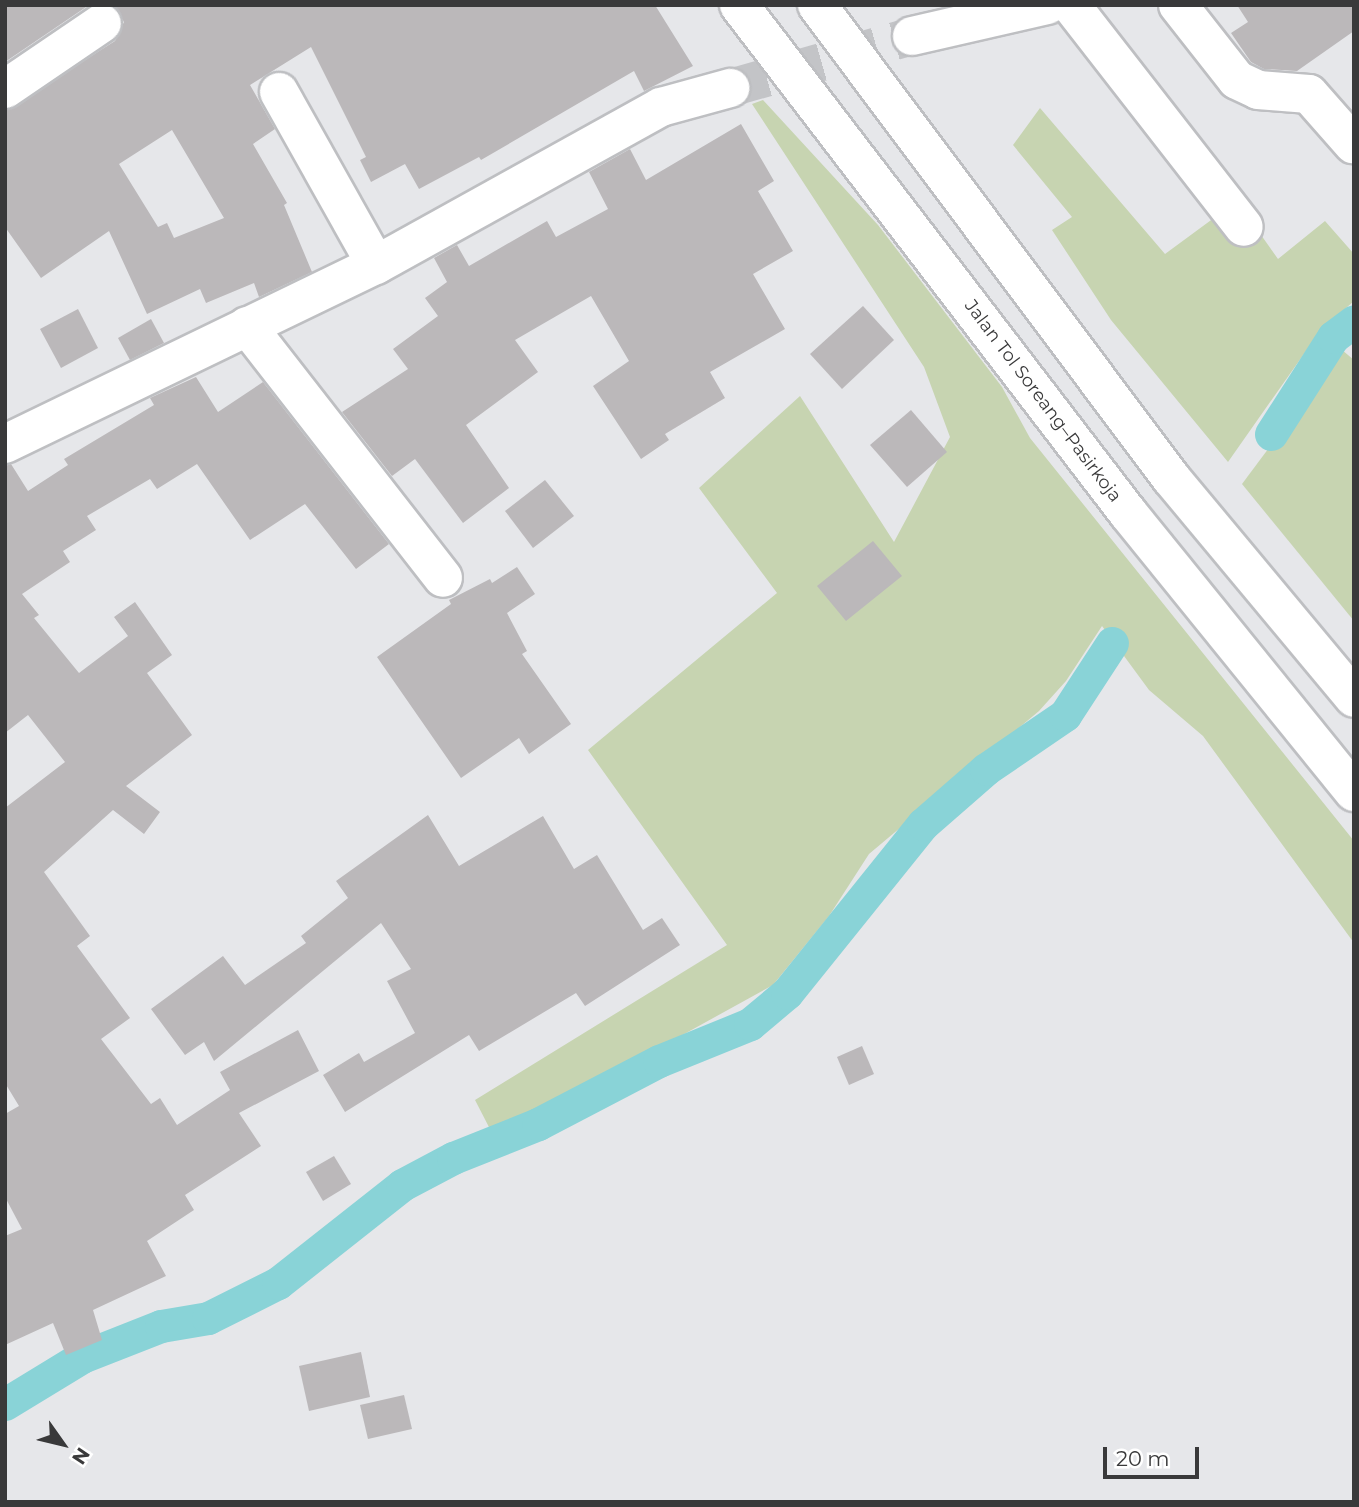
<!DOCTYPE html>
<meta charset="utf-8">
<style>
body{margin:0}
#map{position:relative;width:1359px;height:1507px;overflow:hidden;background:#e6e7ea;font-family:Montserrat,sans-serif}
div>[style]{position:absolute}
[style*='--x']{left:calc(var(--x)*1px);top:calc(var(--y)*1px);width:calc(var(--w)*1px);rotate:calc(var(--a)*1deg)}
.green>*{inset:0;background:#c7d4b1}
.canal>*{height:33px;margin:-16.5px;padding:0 16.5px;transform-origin:16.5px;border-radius:16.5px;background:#89d3d7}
.building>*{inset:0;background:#bbb8ba}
.minor-tunnel>*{height:38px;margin-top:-19px;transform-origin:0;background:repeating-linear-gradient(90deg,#c3c4c7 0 38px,transparent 0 57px)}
.roads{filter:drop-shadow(2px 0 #bebfc2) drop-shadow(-2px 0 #bebfc2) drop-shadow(0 2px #bebfc2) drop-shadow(0 -2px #bebfc2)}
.minor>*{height:38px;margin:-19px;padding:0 19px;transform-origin:19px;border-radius:19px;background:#fff}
.highway>*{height:38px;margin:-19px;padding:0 19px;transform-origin:19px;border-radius:19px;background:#fff}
span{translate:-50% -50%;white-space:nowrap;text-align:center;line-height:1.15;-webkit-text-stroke:5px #fff;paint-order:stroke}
.street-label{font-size:18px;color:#39393a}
.frame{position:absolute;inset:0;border:7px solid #39393a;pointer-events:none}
.north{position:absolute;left:28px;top:1409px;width:70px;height:70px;-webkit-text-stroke:5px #fff;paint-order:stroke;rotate:124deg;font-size:19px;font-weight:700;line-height:28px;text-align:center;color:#39393a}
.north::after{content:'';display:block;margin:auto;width:24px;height:32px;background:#39393a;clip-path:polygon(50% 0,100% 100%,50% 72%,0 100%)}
.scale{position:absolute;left:1103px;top:1447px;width:96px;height:32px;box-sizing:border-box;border:4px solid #39393a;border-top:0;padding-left:9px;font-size:21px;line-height:24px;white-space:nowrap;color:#39393a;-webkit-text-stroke:5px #fff;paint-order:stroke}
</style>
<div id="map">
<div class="green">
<i style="clip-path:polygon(763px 100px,878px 225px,1002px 387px,1030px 438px,1354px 841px,1354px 943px,1203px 736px,1149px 690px,1102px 626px,1066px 681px,1039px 711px,869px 854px,829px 916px,773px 985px,648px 1054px,491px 1131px,475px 1100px,727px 945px,588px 750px,777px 593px,699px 488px,800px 396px,894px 542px,950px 437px,924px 367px,752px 104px)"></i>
<i style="clip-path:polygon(1040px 108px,1165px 254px,1237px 201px,1278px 259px,1325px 221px,1354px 254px,1354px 301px,1320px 331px,1228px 462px,1111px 320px,1052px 230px,1072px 217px,1013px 145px)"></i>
<i style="clip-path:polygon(1342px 350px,1354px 360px,1354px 621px,1242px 484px)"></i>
</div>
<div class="canal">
<i style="--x:1271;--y:434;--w:115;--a:-57.4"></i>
<i style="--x:1333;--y:337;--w:26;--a:-37"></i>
<i style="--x:5;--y:1404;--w:90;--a:-31.4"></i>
<i style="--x:82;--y:1357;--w:85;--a:-21.4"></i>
<i style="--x:161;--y:1326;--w:48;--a:-9.7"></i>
<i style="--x:208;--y:1318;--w:78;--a:-26.6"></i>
<i style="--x:278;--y:1283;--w:158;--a:-38.3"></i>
<i style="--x:402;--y:1185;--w:58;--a:-27.9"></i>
<i style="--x:453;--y:1158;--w:92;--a:-21.8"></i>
<i style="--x:538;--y:1124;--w:136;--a:-27.5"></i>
<i style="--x:659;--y:1061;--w:98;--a:-22.1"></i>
<i style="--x:750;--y:1024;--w:48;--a:-40"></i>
<i style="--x:787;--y:993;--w:217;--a:-51.2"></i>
<i style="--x:923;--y:824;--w:84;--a:-41.1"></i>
<i style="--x:986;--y:769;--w:96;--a:-34.4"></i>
<i style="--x:1065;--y:715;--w:86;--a:-56.9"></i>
</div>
<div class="building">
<i style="clip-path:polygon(5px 5px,89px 5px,5px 62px)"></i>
<i style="clip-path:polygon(evenodd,114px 5px,655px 5px,693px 66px,644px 91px,634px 71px,481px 160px,479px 157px,419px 189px,405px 164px,371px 182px,360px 160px,366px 157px,311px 47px,250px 85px,275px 129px,253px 144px,287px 203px,284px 205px,312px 272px,259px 297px,254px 283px,206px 303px,200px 289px,147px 314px,109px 231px,41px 278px,5px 227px,5px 111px,115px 41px,124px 22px,114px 5px,172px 130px,224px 218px,174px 238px,167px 223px,158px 227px,119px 164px,172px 130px)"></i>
<i style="clip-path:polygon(1237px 5px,1354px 5px,1354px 31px,1297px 71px,1264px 69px,1251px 62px,1231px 33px,1248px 22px)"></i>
<i style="clip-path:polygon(741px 124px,774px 181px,758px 191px,793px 251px,753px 274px,785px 329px,710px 372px,725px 398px,665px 434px,669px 440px,641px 459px,593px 386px,629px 361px,591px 296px,515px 340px,538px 372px,466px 425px,509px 488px,463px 523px,415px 459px,392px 476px,342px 412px,408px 369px,393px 349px,438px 316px,425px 298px,447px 282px,434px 258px,457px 245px,469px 266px,547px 221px,556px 237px,608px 209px,589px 172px,630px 149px,646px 180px)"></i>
<i style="clip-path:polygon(863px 306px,894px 340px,842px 389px,810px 354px)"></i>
<i style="clip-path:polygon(78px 309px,98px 348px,61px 368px,40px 329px)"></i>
<i style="clip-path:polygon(151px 319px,164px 343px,130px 360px,118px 338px)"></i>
<i style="clip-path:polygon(196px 377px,218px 412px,263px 382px,389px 544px,356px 569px,305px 504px,250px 540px,197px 464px,157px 489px,150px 479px,87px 516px,96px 530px,63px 551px,70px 562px,22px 594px,39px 615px,34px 618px,79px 673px,128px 636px,114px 617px,135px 602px,172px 655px,147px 673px,192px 735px,126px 786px,160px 812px,144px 834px,113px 810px,44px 872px,90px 936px,77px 946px,130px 1018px,101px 1039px,151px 1104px,160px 1098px,177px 1125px,230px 1090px,220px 1072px,298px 1030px,319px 1071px,239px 1113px,261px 1146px,185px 1195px,194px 1210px,147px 1241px,166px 1276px,93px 1310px,102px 1340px,66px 1355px,53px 1323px,5px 1345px,5px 1236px,22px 1229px,5px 1197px,5px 1114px,19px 1106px,5px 1083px,5px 808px,65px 762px,28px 715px,5px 733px,5px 466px,11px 464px,28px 491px,68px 465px,64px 459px,154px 405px,150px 398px)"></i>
<i style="clip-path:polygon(911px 410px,947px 452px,907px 487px,870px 445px)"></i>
<i style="clip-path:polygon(545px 480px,574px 516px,533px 548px,505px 511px)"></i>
<i style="clip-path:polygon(873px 541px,902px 576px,846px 621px,817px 586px)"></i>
<i style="clip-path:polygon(517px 567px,535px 594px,507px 613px,527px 651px,522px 654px,571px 724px,529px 754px,519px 738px,461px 778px,377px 657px,451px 604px,449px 600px,490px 579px,492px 583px)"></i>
<i style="clip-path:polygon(428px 815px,459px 866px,543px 816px,574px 869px,597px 855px,643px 930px,662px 918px,680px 945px,585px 1006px,576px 993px,479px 1051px,469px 1035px,345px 1112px,323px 1075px,359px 1053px,364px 1062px,415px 1033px,387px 981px,411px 969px,381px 923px,214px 1061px,204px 1042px,185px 1055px,151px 1009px,223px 956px,245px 985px,306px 943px,301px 936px,348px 898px,336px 881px)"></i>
<i style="clip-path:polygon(862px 1046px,874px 1074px,849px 1085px,837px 1057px)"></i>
<i style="clip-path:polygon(334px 1156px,351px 1184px,323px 1201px,306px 1172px)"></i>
<i style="clip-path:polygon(361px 1352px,370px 1397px,309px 1411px,299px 1366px)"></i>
<i style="clip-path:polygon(404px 1395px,412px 1429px,368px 1439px,360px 1405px)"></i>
</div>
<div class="minor-tunnel">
<i style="--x:730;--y:88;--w:189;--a:-15.9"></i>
</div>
<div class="roads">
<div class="minor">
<i style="--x:1071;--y:5;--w:281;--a:52.1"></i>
<i style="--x:1178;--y:5;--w:95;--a:51.8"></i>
<i style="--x:1237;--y:80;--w:23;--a:25"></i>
<i style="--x:1258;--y:90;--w:51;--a:4.5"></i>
<i style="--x:1309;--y:94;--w:67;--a:48.7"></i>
<i style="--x:912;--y:36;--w:139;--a:-12.9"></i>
<i style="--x:5;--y:89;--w:117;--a:-34.2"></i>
<i style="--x:279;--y:92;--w:198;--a:60.7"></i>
<i style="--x:247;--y:326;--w:319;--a:52.1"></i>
<i style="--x:5;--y:444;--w:412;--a:-25.8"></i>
<i style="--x:376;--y:265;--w:326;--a:-29"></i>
<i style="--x:661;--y:107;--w:72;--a:-15.4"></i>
</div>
<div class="highway">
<i style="--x:739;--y:5;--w:640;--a:52.56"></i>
<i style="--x:1128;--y:513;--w:359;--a:51"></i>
<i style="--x:817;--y:5;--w:591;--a:53.19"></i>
<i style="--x:1171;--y:478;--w:286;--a:50.2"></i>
</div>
</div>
<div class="street-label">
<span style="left:1043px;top:401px;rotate:53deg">Jalan Tol Soreang–Pasirkoja</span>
</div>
<div class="frame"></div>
<div class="north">N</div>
<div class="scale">20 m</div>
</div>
